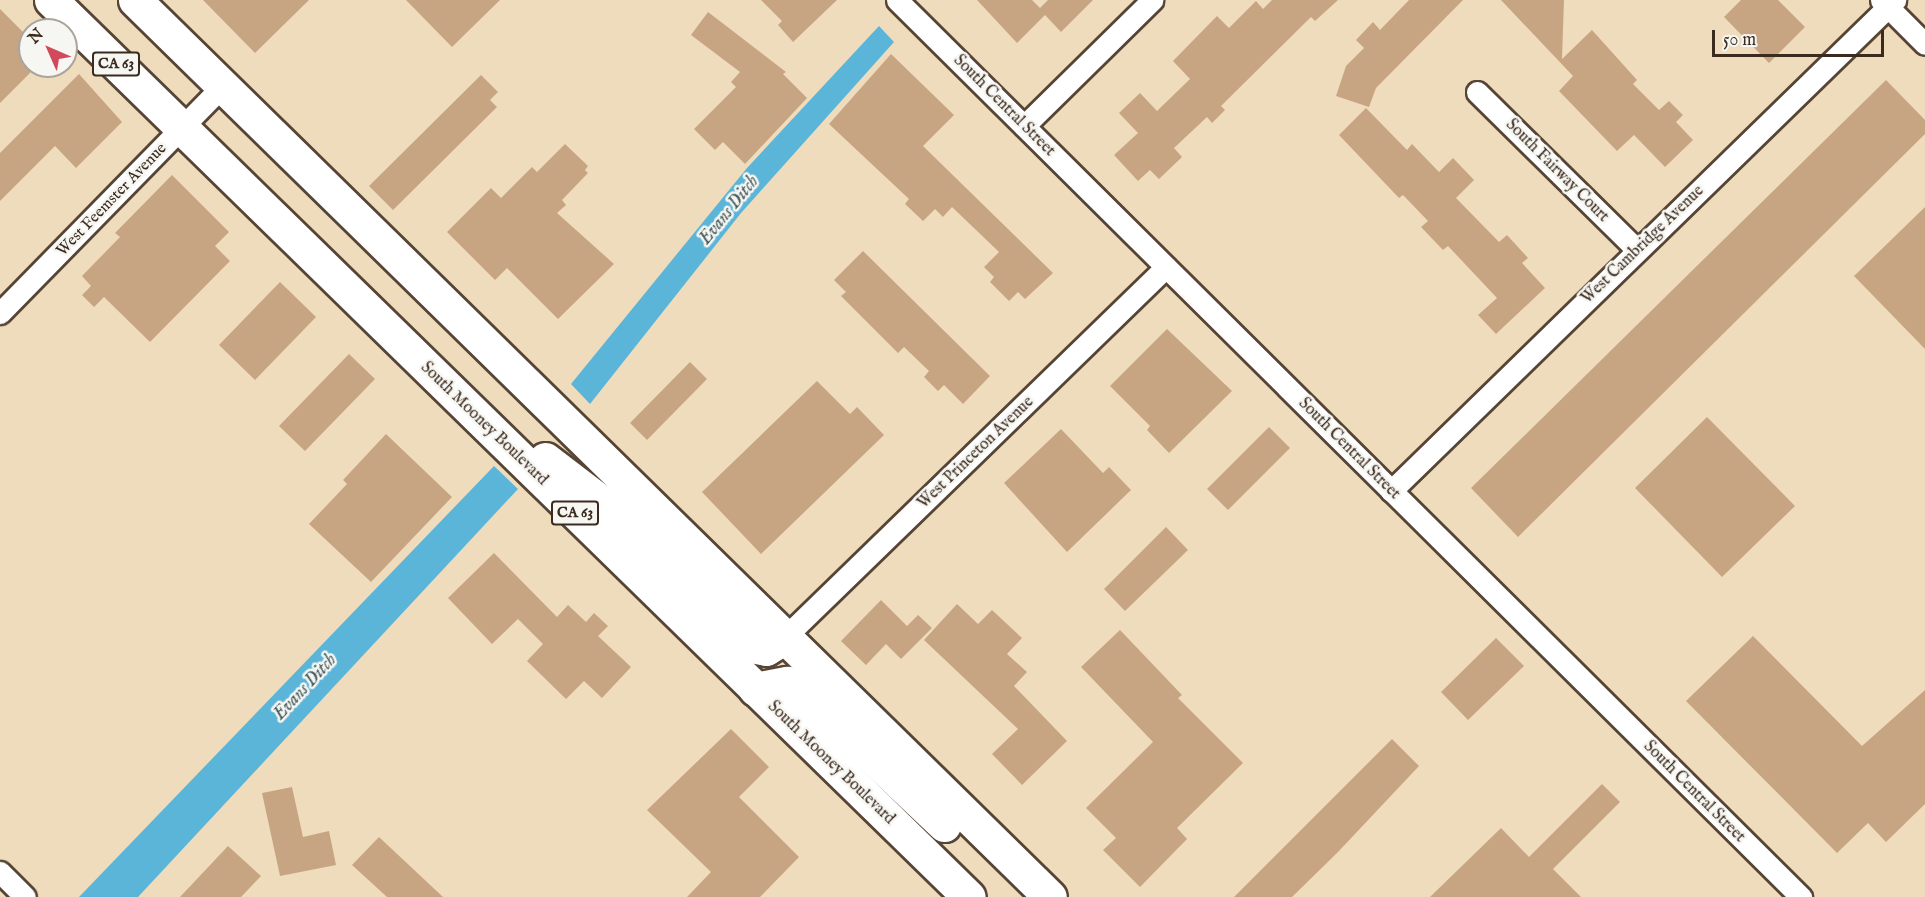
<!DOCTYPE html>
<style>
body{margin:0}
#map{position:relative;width:1925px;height:897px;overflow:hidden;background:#efdcbc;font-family:"IM FELL English",serif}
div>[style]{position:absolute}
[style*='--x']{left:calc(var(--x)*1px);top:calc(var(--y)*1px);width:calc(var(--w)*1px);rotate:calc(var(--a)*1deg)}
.water>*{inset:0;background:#5bb5d9}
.building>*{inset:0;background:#c8a582}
.roads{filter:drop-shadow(2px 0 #564536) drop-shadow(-2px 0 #564536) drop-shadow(0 2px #564536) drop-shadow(0 -2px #564536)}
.minor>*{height:21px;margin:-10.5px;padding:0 10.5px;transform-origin:10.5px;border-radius:10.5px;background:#fff}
.primary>*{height:33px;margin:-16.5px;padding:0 16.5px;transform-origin:16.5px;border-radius:16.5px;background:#fff}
span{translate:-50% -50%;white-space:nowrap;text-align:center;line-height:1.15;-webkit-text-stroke:5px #f6f6f2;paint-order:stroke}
.shield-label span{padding:2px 4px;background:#f6f6f2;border:2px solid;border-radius:4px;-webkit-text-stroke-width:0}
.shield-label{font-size:15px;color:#3b2a1e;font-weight:700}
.street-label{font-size:16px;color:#3b2a1e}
.water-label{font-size:18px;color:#465b5f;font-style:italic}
.north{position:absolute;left:18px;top:18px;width:60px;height:60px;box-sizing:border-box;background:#f6f6f2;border:2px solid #aba49d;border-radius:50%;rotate:315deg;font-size:16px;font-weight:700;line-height:24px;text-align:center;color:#3b2a1e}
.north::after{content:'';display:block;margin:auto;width:21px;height:27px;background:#d1495b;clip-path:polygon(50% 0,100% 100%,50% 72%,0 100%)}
.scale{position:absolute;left:1712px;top:30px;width:172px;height:27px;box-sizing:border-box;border:3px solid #3b2a1e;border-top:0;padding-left:8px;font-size:18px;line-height:21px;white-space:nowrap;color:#3b2a1e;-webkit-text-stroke:4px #f6f6f2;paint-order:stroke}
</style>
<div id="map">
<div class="water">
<i style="clip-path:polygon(879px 26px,894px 42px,741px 213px,590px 404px,571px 384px,747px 168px)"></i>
<i style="clip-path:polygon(494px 466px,518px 489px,138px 897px,79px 897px)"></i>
</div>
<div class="building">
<i style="clip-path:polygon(203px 0,309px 0,255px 53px)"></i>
<i style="clip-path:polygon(406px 0,500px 0,452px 47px)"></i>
<i style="clip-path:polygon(761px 0,837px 0,793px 42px,778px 25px,782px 21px)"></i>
<i style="clip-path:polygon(977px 0,1032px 0,1040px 8px,1048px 0,1093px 0,1061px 32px,1045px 15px,1017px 43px)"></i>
<i style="clip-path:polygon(1272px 0,1338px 0,1315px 21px,1311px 17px,1221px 106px,1225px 110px,1212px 123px,1207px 117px,1174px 148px,1182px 157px,1159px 179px,1150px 170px,1138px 181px,1114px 155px,1138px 133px,1119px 113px,1140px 93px,1157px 111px,1190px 79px,1173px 61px,1217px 16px,1229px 28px,1256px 1px,1263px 9px)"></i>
<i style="clip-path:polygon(1409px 0,1463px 0,1376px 88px,1369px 107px,1336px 96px,1346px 66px,1364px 48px,1356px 40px,1373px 22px,1380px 30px)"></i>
<i style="clip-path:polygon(1501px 0,1564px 0,1562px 59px,1592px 30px,1637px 80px,1633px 84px,1659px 110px,1669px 101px,1683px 115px,1676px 122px,1693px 140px,1665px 167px,1634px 135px,1617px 151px,1559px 91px,1573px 76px)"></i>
<i style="clip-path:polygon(1741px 0,1778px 0,1805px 27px,1769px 63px,1724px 17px)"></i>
<i style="clip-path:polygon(0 9px,30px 39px,30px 73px,0 103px)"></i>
<i style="clip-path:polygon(708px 12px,786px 72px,783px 74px,807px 98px,745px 164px,723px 142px,715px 150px,694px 129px,736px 87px,731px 82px,740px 72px,691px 35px)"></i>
<i style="clip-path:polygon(891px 54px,954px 115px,923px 146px,1053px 273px,1025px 299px,1018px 292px,1009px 301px,990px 282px,994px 277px,984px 267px,999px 252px,952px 207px,943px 217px,935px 209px,923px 221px,905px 204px,909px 199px,829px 124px)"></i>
<i style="clip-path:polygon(79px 74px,122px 122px,76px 168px,55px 146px,0 201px,0 153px)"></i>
<i style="clip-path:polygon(481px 75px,498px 92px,490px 100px,497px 107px,393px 210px,369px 186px)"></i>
<i style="clip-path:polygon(1886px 80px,1925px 120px,1925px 134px,1518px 537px,1471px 488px)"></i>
<i style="clip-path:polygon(1366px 108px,1407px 150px,1412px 144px,1439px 172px,1453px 158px,1474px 180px,1456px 198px,1499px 242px,1507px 235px,1528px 258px,1522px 263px,1545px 288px,1496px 334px,1478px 315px,1497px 298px,1448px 246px,1443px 250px,1421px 227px,1428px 221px,1403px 195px,1399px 198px,1339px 135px)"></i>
<i style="clip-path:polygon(565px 144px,588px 166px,585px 170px,588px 173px,562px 200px,566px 205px,557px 213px,614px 264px,558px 319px,507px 268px,495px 280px,447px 232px,491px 188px,501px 198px,532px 167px,537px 172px)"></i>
<i style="clip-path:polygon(172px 175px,229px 232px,215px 246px,230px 261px,150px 342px,104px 297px,94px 307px,82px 295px,91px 286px,82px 276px,120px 237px,115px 233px)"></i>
<i style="clip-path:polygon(1925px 207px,1925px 349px,1854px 276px)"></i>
<i style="clip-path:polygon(863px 251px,990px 376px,963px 404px,944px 385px,938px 391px,924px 377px,929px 371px,904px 347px,898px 353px,841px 296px,846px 292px,834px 280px)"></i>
<i style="clip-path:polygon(280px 282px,316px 317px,255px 380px,219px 345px)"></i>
<i style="clip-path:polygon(1167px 329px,1232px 391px,1169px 453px,1147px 430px,1150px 426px,1110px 386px)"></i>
<i style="clip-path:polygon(349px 354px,375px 379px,305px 451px,279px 426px)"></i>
<i style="clip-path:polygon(690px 362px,707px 379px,647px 440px,630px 423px)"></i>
<i style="clip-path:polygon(817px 381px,850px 414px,857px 407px,884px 435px,761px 554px,702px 492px)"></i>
<i style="clip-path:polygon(1707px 417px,1795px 506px,1722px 577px,1635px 488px)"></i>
<i style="clip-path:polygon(1269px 427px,1290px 448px,1228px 510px,1207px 489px)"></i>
<i style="clip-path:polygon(1061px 429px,1103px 473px,1109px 467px,1131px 490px,1067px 552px,1004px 483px)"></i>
<i style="clip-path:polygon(386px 434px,452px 497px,371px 582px,309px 524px,347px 484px,343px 480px)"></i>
<i style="clip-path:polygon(1166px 527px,1188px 550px,1125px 611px,1104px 589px)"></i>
<i style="clip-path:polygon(494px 553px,557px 617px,568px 605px,586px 622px,594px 613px,608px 626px,598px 636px,631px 667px,602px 698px,584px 681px,566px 699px,527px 661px,543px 644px,518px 619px,492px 644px,448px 598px)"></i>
<i style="clip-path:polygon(881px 600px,907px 626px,918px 615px,932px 628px,901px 659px,886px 644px,866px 665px,841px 641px)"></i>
<i style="clip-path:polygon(957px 604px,978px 624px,992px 610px,1022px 638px,1007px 654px,1027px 672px,1014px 686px,1067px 741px,1022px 785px,992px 754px,1018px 729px,924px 640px)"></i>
<i style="clip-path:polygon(1120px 630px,1182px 695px,1178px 698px,1243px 763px,1177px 828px,1187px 839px,1140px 887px,1103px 850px,1116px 838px,1086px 808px,1153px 742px,1081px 667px)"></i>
<i style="clip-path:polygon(1753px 636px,1862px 746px,1925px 690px,1925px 804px,1886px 842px,1868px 823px,1837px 853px,1686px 701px)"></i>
<i style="clip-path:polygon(1496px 638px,1524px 666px,1468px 720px,1441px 692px)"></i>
<i style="clip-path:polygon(731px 729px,769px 767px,739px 797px,799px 857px,760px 897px,687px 897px,711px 872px,647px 810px)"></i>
<i style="clip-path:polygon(1392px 739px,1419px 766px,1338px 852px,1292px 897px,1234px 897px)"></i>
<i style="clip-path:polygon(1602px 784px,1620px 802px,1553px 869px,1581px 897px,1430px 897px,1501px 828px,1529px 857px)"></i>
<i style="clip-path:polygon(292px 787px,303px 837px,329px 831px,336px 865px,280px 876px,262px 793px)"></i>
<i style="clip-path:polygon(379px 837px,443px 897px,387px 897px,352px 865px)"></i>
<i style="clip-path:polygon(228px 846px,261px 876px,241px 897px,180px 897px)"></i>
</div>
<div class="roads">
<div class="minor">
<i style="--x:897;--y:0;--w:1274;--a:44.78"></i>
<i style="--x:1881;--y:0;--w:62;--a:45"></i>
<i style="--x:1477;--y:92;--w:225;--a:44.6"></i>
<i style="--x:1024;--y:126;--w:180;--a:-44.5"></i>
<i style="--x:0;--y:313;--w:318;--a:-45.6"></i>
<i style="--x:1391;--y:491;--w:704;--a:-44.25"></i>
<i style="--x:785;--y:637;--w:531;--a:-44.16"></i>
<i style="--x:0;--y:872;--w:35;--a:45"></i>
</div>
<div class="primary">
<i style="--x:51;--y:0;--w:1283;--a:44.34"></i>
<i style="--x:135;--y:0;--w:1281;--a:44.43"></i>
<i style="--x:545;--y:459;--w:74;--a:37.3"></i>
<i style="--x:604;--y:504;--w:192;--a:44.6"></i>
<i style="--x:741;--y:639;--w:12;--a:35"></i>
<i style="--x:751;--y:646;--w:15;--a:11"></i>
<i style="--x:766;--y:649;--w:22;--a:-32"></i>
<i style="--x:755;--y:689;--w:33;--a:-11"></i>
<i style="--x:787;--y:683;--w:12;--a:20"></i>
<i style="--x:798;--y:687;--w:201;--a:43.4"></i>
</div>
</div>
<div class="shield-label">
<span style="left:116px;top:64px">CA 63</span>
<span style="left:575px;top:513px">CA 63</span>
</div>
<div class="street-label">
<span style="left:1004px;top:106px;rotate:45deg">South Central Street</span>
<span style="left:1557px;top:171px;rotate:45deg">South Fairway Court</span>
<span style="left:112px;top:200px;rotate:-46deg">West Feemster Avenue</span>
<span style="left:1643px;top:245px;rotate:-44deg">West Cambridge Avenue</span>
<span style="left:484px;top:424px;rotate:44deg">South Mooney Boulevard</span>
<span style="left:1349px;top:449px;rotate:45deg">South Central Street</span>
<span style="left:976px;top:453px;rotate:-44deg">West Princeton Avenue</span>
<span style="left:831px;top:763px;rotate:44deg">South Mooney Boulevard</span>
<span style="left:1694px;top:792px;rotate:45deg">South Central Street</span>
</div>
<div class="water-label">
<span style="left:730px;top:211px;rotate:-51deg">Evans Ditch</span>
<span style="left:306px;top:688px;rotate:-47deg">Evans Ditch</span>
</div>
<div class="north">N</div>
<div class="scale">50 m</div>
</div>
